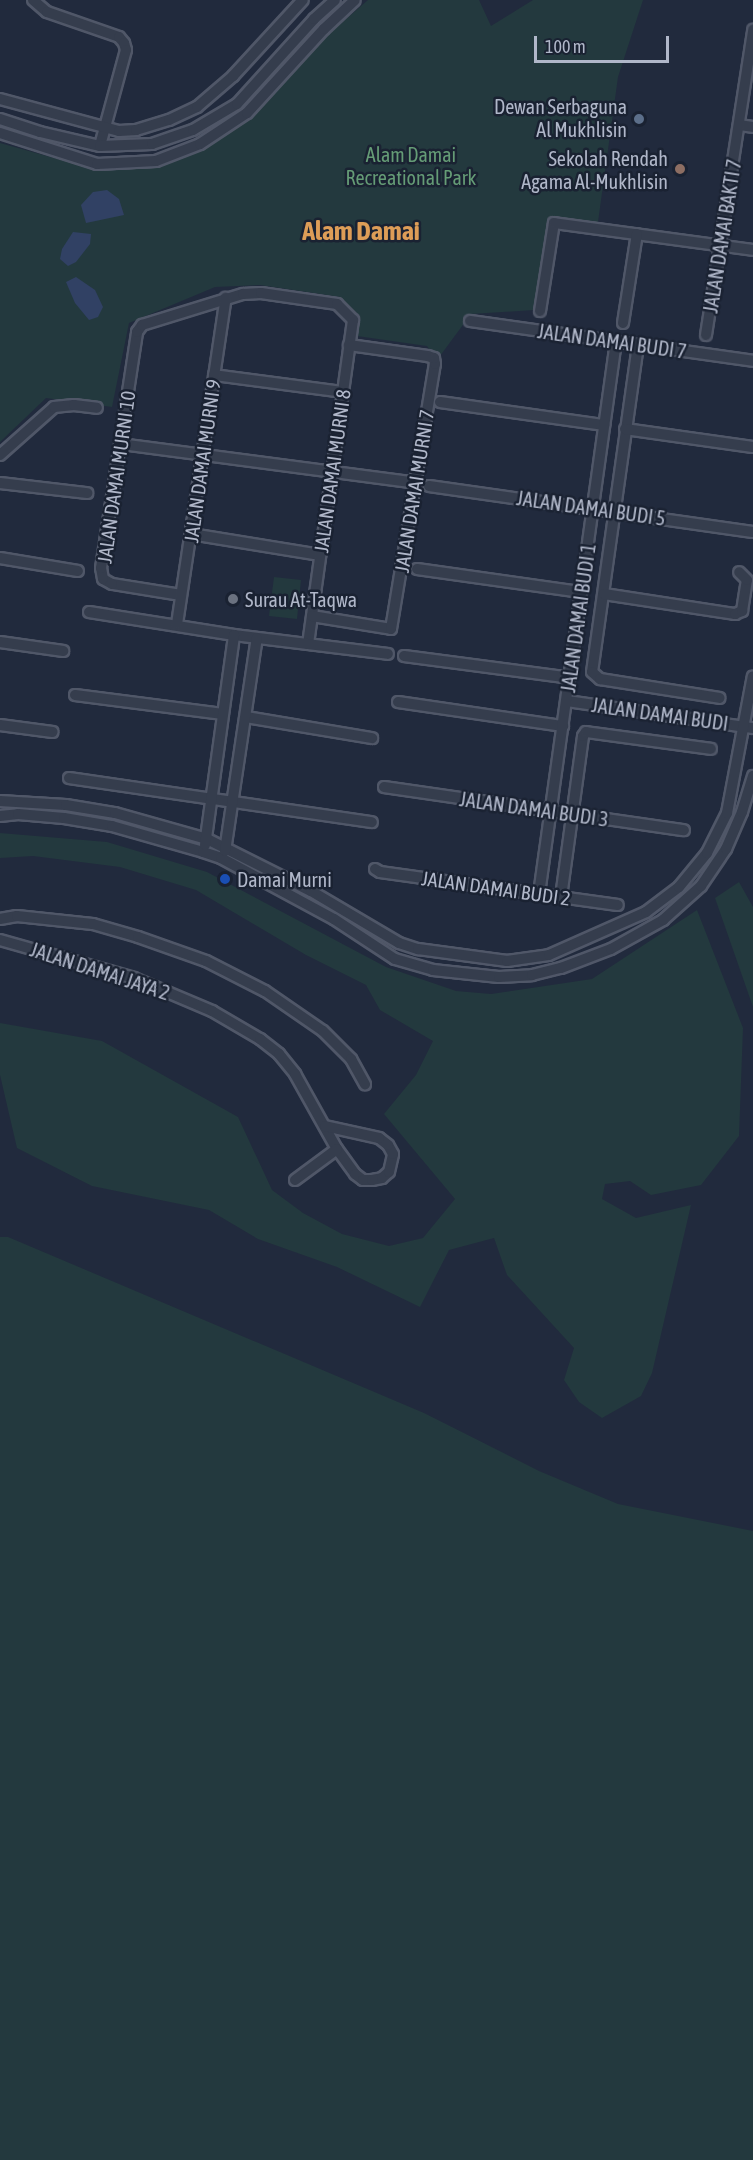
<!DOCTYPE html>
<style>
body{margin:0}
#map{position:relative;width:753px;height:2160px;overflow:hidden;background:#212a3d;font-family:"Asap Condensed",sans-serif}
div>[style]{position:absolute}
[style*='--x']{left:calc(var(--x)*1px);top:calc(var(--y)*1px);width:calc(var(--w)*1px);rotate:calc(var(--a)*1deg)}
.green>*{inset:0;background:#23393e}
.water>*{inset:0;background:#314164}
.roads{filter:drop-shadow(2px 0 #505768) drop-shadow(-2px 0 #505768) drop-shadow(0 2px #505768) drop-shadow(0 -2px #505768)}
.minor>*{height:10px;margin:-5px;padding:0 5px;transform-origin:5px;border-radius:5px;background:#353d4d}
.dots>*{width:16px;height:16px;translate:-50% -50%;box-sizing:border-box;border:3px solid #1a2232;border-radius:50%}
span{translate:-50% -50%;white-space:nowrap;text-align:center;line-height:1.15;-webkit-text-stroke:5px #1a2232;paint-order:stroke}
.poi-label{font-size:20px;color:#b0b7c9}
.right{translate:-100% -50%;text-align:right}
.left{translate:0 -50%;text-align:left}
.park-label{font-size:20px;color:#659c76}
.street-label{font-size:20px;color:#b0b7c9}
.district-label{font-size:26px;color:#dd9d57;font-weight:700}
.scale{position:absolute;left:534px;top:36px;width:135px;height:27px;box-sizing:border-box;border:3px solid #b0b7c9;border-top:0;padding-left:8px;font-size:18px;line-height:21px;white-space:nowrap;color:#b0b7c9;-webkit-text-stroke:4px #1a2232;paint-order:stroke}
</style>
<div id="map">
<div class="green">
<i style="clip-path:polygon(368px 0,479px 0,491px 26px,533px 0,643px 0,618px 77px,598px 222px,551px 219px,534px 310px,471px 314px,437px 360px,427px 346px,357px 336px,360px 316px,340px 297px,260px 285px,215px 287px,129px 323px,112px 407px,46px 398px,0 442px,0 143px,83px 166px,154px 167px,214px 143px,253px 113px,330px 33px)"></i>
<i style="clip-path:polygon(274px 577px,301px 580px,297px 619px,269px 616px)"></i>
<i style="clip-path:polygon(0 833px,107px 842px,207px 872px,386px 967px,456px 991px,491px 994px,592px 979px,697px 910px,743px 1028px,739px 1136px,701px 1185px,651px 1195px,630px 1181px,605px 1184px,602px 1199px,636px 1218px,691px 1205px,652px 1373px,641px 1396px,602px 1418px,579px 1402px,564px 1380px,574px 1348px,507px 1275px,494px 1238px,449px 1250px,420px 1307px,337px 1267px,258px 1239px,209px 1210px,92px 1186px,17px 1148px,0 1075px,0 1023px,102px 1041px,238px 1117px,272px 1190px,303px 1213px,342px 1234px,389px 1246px,423px 1238px,455px 1199px,384px 1114px,416px 1075px,433px 1041px,380px 1010px,366px 985px,306px 955px,196px 890px,120px 867px,33px 856px,0 858px)"></i>
<i style="clip-path:polygon(739px 882px,753px 907px,753px 1007px,715px 898px)"></i>
<i style="clip-path:polygon(0 1237px,8px 1237px,424px 1413px,539px 1471px,618px 1504px,753px 1531px,753px 2160px,0 2160px)"></i>
</div>
<div class="water">
<i style="clip-path:polygon(107px 190px,119px 199px,124px 215px,86px 223px,81px 205px,93px 192px)"></i>
<i style="clip-path:polygon(73px 232px,91px 234px,90px 244px,76px 262px,68px 266px,60px 259px,62px 249px)"></i>
<i style="clip-path:polygon(76px 277px,95px 290px,103px 307px,98px 317px,89px 320px,75px 303px,66px 282px)"></i>
</div>
<div class="roads">
<div class="minor">
<i style="--x:33;--y:0;--w:18;--a:41"></i>
<i style="--x:47;--y:12;--w:76;--a:19.1"></i>
<i style="--x:119;--y:37;--w:8;--a:50"></i>
<i style="--x:124;--y:43;--w:7;--a:74"></i>
<i style="--x:126;--y:50;--w:99;--a:105.2"></i>
<i style="--x:0;--y:99;--w:123;--a:15.1"></i>
<i style="--x:119;--y:131;--w:17;--a:-3"></i>
<i style="--x:136;--y:130;--w:34;--a:-17"></i>
<i style="--x:169;--y:120;--w:31;--a:-25"></i>
<i style="--x:197;--y:107;--w:48;--a:-40.7"></i>
<i style="--x:233;--y:76;--w:103;--a:-47.4"></i>
<i style="--x:0;--y:119;--w:42;--a:18"></i>
<i style="--x:40;--y:132;--w:62;--a:13.1"></i>
<i style="--x:100;--y:146;--w:52;--a:-2.2"></i>
<i style="--x:152;--y:144;--w:43;--a:-18.9"></i>
<i style="--x:193;--y:130;--w:51;--a:-30.6"></i>
<i style="--x:237;--y:104;--w:115;--a:-47.8"></i>
<i style="--x:314;--y:19;--w:28;--a:-42"></i>
<i style="--x:739;--y:125;--w:14;--a:8"></i>
<i style="--x:0;--y:133;--w:102;--a:17.7"></i>
<i style="--x:97;--y:164;--w:59;--a:-2.9"></i>
<i style="--x:156;--y:161;--w:47;--a:-21.1"></i>
<i style="--x:200;--y:144;--w:56;--a:-33.4"></i>
<i style="--x:247;--y:113;--w:114;--a:-47.5"></i>
<i style="--x:324;--y:29;--w:42;--a:-43.1"></i>
<i style="--x:540;--y:311;--w:89;--a:-81"></i>
<i style="--x:554;--y:223;--w:201;--a:7.7"></i>
<i style="--x:470;--y:321;--w:286;--a:8"></i>
<i style="--x:623;--y:323;--w:90;--a:-81.1"></i>
<i style="--x:706;--y:335;--w:309;--a:-81.2"></i>
<i style="--x:638;--y:345;--w:330;--a:98"></i>
<i style="--x:592;--y:672;--w:11;--a:41"></i>
<i style="--x:600;--y:679;--w:121;--a:9"></i>
<i style="--x:214;--y:375;--w:130;--a:7.5"></i>
<i style="--x:440;--y:402;--w:166;--a:8"></i>
<i style="--x:625;--y:429;--w:129;--a:8"></i>
<i style="--x:121;--y:444;--w:298;--a:7.5"></i>
<i style="--x:0;--y:455;--w:72;--a:-41.6"></i>
<i style="--x:54;--y:407;--w:20;--a:-6"></i>
<i style="--x:74;--y:405;--w:23;--a:7"></i>
<i style="--x:0;--y:483;--w:88;--a:6.6"></i>
<i style="--x:429;--y:486;--w:327;--a:8.1"></i>
<i style="--x:191;--y:534;--w:131;--a:9.2"></i>
<i style="--x:0;--y:558;--w:79;--a:9.5"></i>
<i style="--x:417;--y:569;--w:166;--a:8"></i>
<i style="--x:604;--y:594;--w:133;--a:8.7"></i>
<i style="--x:735;--y:614;--w:8;--a:-23"></i>
<i style="--x:742;--y:611;--w:31;--a:-81"></i>
<i style="--x:747;--y:580;--w:11;--a:-135"></i>
<i style="--x:181;--y:595;--w:70;--a:-170.9"></i>
<i style="--x:112;--y:584;--w:10;--a:-151"></i>
<i style="--x:103;--y:579;--w:11;--a:-100"></i>
<i style="--x:101;--y:568;--w:239;--a:-81.3"></i>
<i style="--x:137;--y:332;--w:9;--a:-54"></i>
<i style="--x:142;--y:325;--w:106;--a:-17.1"></i>
<i style="--x:243;--y:294;--w:18;--a:-3"></i>
<i style="--x:261;--y:293;--w:77;--a:8.2"></i>
<i style="--x:337;--y:304;--w:23;--a:45"></i>
<i style="--x:353;--y:320;--w:327;--a:97.9"></i>
<i style="--x:89;--y:612;--w:147;--a:9"></i>
<i style="--x:234;--y:635;--w:155;--a:7"></i>
<i style="--x:312;--y:616;--w:80;--a:9.3"></i>
<i style="--x:391;--y:629;--w:269;--a:-80.6"></i>
<i style="--x:435;--y:364;--w:6;--a:-99"></i>
<i style="--x:434;--y:358;--w:6;--a:-162"></i>
<i style="--x:428;--y:356;--w:80;--a:-172.1"></i>
<i style="--x:177;--y:624;--w:330;--a:-81.5"></i>
<i style="--x:0;--y:642;--w:64;--a:8.1"></i>
<i style="--x:404;--y:656;--w:167;--a:7.5"></i>
<i style="--x:75;--y:695;--w:149;--a:7.3"></i>
<i style="--x:567;--y:701;--w:188;--a:8.3"></i>
<i style="--x:398;--y:702;--w:167;--a:8.3"></i>
<i style="--x:246;--y:717;--w:128;--a:9.5"></i>
<i style="--x:0;--y:725;--w:53;--a:7.5"></i>
<i style="--x:69;--y:778;--w:306;--a:8.3"></i>
<i style="--x:384;--y:787;--w:303;--a:8.2"></i>
<i style="--x:0;--y:801;--w:66;--a:3.5"></i>
<i style="--x:66;--y:805;--w:50;--a:9.3"></i>
<i style="--x:115;--y:813;--w:96;--a:15.8"></i>
<i style="--x:207;--y:839;--w:116;--a:26.6"></i>
<i style="--x:311;--y:891;--w:102;--a:30.6"></i>
<i style="--x:399;--y:943;--w:20;--a:18"></i>
<i style="--x:418;--y:949;--w:90;--a:7.7"></i>
<i style="--x:507;--y:961;--w:42;--a:-8.1"></i>
<i style="--x:549;--y:955;--w:106;--a:-23.9"></i>
<i style="--x:646;--y:912;--w:41;--a:-37.1"></i>
<i style="--x:679;--y:887;--w:44;--a:-50.5"></i>
<i style="--x:707;--y:853;--w:45;--a:-63.4"></i>
<i style="--x:727;--y:813;--w:139;--a:-79.3"></i>
<i style="--x:0;--y:816;--w:18;--a:-6"></i>
<i style="--x:18;--y:814;--w:46;--a:5"></i>
<i style="--x:64;--y:818;--w:49;--a:9.5"></i>
<i style="--x:112;--y:826;--w:95;--a:15.9"></i>
<i style="--x:203;--y:852;--w:19;--a:18"></i>
<i style="--x:221;--y:858;--w:128;--a:28.4"></i>
<i style="--x:334;--y:919;--w:73;--a:33.3"></i>
<i style="--x:395;--y:959;--w:40;--a:16"></i>
<i style="--x:433;--y:970;--w:66;--a:6.1"></i>
<i style="--x:499;--y:977;--w:33;--a:-3"></i>
<i style="--x:532;--y:975;--w:30;--a:-14"></i>
<i style="--x:561;--y:968;--w:53;--a:-20.8"></i>
<i style="--x:611;--y:949;--w:60;--a:-29.1"></i>
<i style="--x:663;--y:920;--w:51;--a:-41.8"></i>
<i style="--x:701;--y:886;--w:45;--a:-56"></i>
<i style="--x:726;--y:849;--w:40;--a:-66.6"></i>
<i style="--x:742;--y:812;--w:38;--a:-73"></i>
<i style="--x:205;--y:845;--w:212;--a:-82.1"></i>
<i style="--x:225;--y:851;--w:215;--a:-81.5"></i>
<i style="--x:375;--y:869;--w:6;--a:31"></i>
<i style="--x:380;--y:872;--w:240;--a:7.9"></i>
<i style="--x:539;--y:894;--w:558;--a:-82.07"></i>
<i style="--x:561;--y:897;--w:162;--a:-82.2"></i>
<i style="--x:583;--y:736;--w:5;--a:-53"></i>
<i style="--x:586;--y:732;--w:126;--a:7.7"></i>
<i style="--x:0;--y:919;--w:17;--a:-10"></i>
<i style="--x:17;--y:916;--w:76;--a:6"></i>
<i style="--x:93;--y:924;--w:47;--a:16.1"></i>
<i style="--x:138;--y:937;--w:72;--a:19.4"></i>
<i style="--x:206;--y:961;--w:66;--a:27"></i>
<i style="--x:265;--y:991;--w:70;--a:34.6"></i>
<i style="--x:323;--y:1031;--w:40;--a:45"></i>
<i style="--x:351;--y:1059;--w:29;--a:61"></i>
<i style="--x:0;--y:940;--w:139;--a:15.8"></i>
<i style="--x:134;--y:978;--w:85;--a:22.9"></i>
<i style="--x:212;--y:1011;--w:56;--a:30.3"></i>
<i style="--x:260;--y:1039;--w:24;--a:38"></i>
<i style="--x:279;--y:1054;--w:26;--a:51"></i>
<i style="--x:295;--y:1074;--w:86;--a:60.8"></i>
<i style="--x:337;--y:1149;--w:31;--a:54"></i>
<i style="--x:355;--y:1174;--w:10;--a:37"></i>
<i style="--x:363;--y:1180;--w:9;--a:0"></i>
<i style="--x:372;--y:1180;--w:10;--a:-11"></i>
<i style="--x:382;--y:1178;--w:9;--a:-41"></i>
<i style="--x:389;--y:1172;--w:18;--a:-77"></i>
<i style="--x:393;--y:1154;--w:10;--a:-119"></i>
<i style="--x:388;--y:1145;--w:11;--a:-142"></i>
<i style="--x:379;--y:1138;--w:55;--a:-167.5"></i>
<i style="--x:295;--y:1180;--w:52;--a:-36.4"></i>
</div>
</div>
<div class="dots">
<i style="left:639px;top:119px;background:#5c6f8a"></i>
<i style="left:680px;top:169px;background:#8d6e63"></i>
<i style="left:233px;top:599px;background:#6b7280"></i>
<i style="left:225px;top:879px;background:#1a4fb4"></i>
</div>
<div class="poi-label">
<span class="right" style="left:627px;top:118px">Dewan Serbaguna<br>Al Mukhlisin</span>
<span class="right" style="left:668px;top:170px">Sekolah Rendah<br>Agama Al-Mukhlisin</span>
<span class="left" style="left:245px;top:599px">Surau At-Taqwa</span>
<span class="left" style="left:237px;top:879px">Damai Murni</span>
</div>
<div class="park-label">
<span style="left:411px;top:166px">Alam Damai<br>Recreational Park</span>
</div>
<div class="street-label">
<span style="left:722px;top:236px;rotate:-81deg">JALAN DAMAI BAKTI 7</span>
<span style="left:612px;top:341px;rotate:8deg">JALAN DAMAI BUDI 7</span>
<span style="left:202px;top:461px;rotate:-82deg">JALAN DAMAI MURNI 9</span>
<span style="left:332px;top:471px;rotate:-82deg">JALAN DAMAI MURNI 8</span>
<span style="left:116px;top:477px;rotate:-82deg">JALAN DAMAI MURNI 10</span>
<span style="left:414px;top:491px;rotate:-81deg">JALAN DAMAI MURNI 7</span>
<span style="left:591px;top:508px;rotate:8deg">JALAN DAMAI BUDI 5</span>
<span style="left:578px;top:618px;rotate:-82deg">JALAN DAMAI BUDI 1</span>
<span style="left:660px;top:714px;rotate:8deg">JALAN DAMAI BUDI</span>
<span style="left:534px;top:809px;rotate:8deg">JALAN DAMAI BUDI 3</span>
<span style="left:496px;top:888px;rotate:8deg">JALAN DAMAI BUDI 2</span>
<span style="left:100px;top:971px;rotate:18deg">JALAN DAMAI JAYA 2</span>
</div>
<div class="district-label">
<span style="left:361px;top:232px">Alam Damai</span>
</div>
<div class="scale">100 m</div>
</div>
